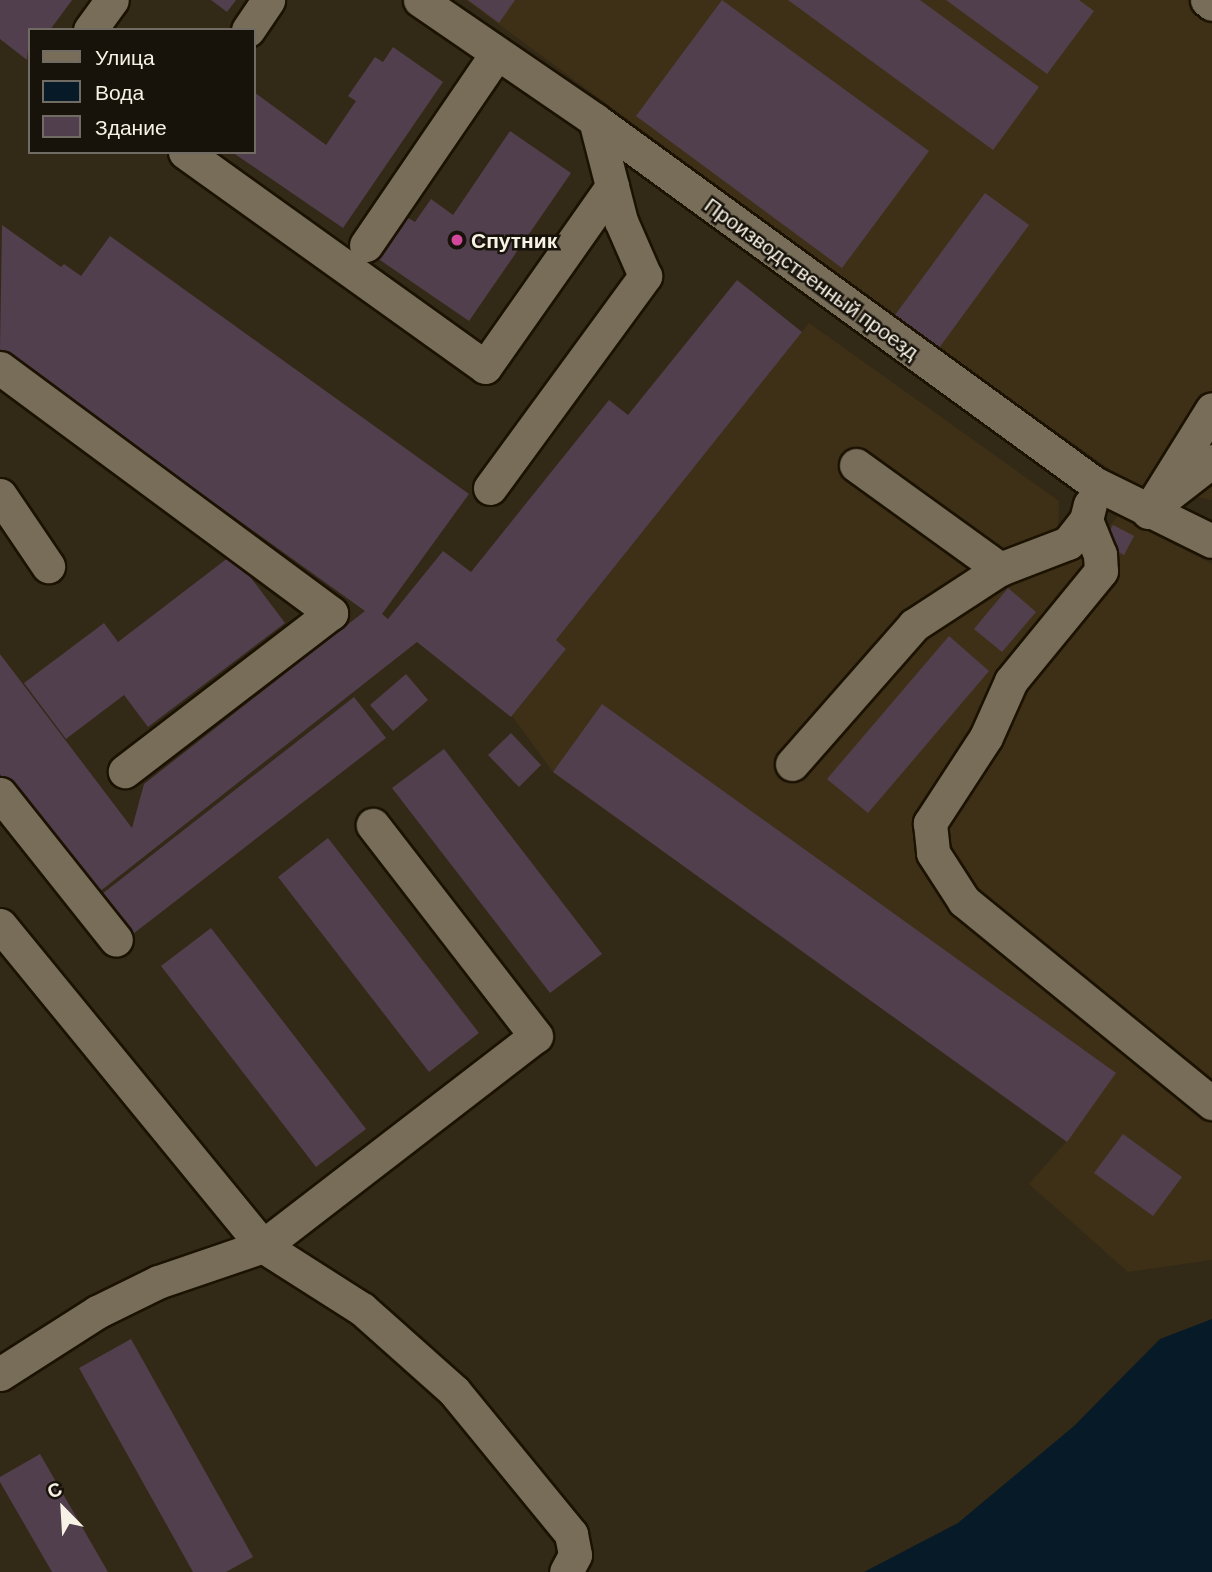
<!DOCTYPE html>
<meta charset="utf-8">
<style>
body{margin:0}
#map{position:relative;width:1212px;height:1572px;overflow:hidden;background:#332917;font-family:Barlow,sans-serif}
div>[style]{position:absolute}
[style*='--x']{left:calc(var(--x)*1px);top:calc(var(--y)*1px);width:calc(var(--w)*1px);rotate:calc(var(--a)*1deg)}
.built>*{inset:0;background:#3e3017}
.water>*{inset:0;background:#061a27}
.building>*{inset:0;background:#513f4d}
.roads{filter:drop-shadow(2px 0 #1b1202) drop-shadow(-2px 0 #1b1202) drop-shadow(0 2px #1b1202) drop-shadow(0 -2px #1b1202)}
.minor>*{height:33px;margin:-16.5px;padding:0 16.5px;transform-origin:16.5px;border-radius:16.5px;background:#786d58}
.dots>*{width:19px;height:19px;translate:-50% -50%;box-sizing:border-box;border:4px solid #17130b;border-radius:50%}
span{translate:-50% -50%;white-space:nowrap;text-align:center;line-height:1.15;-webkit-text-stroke:5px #17130b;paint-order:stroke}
.poi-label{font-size:21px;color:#f8f2e6;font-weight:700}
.left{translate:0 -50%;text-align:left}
.street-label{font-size:21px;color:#f8f2e6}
.legend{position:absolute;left:28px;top:28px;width:228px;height:126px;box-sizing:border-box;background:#17130b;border:2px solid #716c63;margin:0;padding:9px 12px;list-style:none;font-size:21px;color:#f8f2e6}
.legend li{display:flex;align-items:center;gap:14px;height:35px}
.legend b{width:35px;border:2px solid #716c63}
.north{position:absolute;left:28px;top:1474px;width:70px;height:70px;-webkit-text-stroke:5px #17130b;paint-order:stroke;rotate:336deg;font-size:19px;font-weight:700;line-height:28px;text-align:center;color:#f8f2e6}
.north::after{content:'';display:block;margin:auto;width:24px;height:32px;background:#f8f2e6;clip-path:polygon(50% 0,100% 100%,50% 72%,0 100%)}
</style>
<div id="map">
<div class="built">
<i style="clip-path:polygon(466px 0,1212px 0,1212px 500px,1131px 484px,936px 347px)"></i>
<i style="clip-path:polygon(809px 323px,1059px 501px,1058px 533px,1087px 553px,1118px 516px,1212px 564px,1212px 1260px,1128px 1272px,1029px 1184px,1067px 1141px,553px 772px,512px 716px,566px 649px,556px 640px)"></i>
</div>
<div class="water">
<i style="clip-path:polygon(1212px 1319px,1212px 1572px,864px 1572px,958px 1523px,1074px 1426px,1160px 1339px)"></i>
</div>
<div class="building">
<i style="clip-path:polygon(0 0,72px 0,50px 30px,30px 30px,27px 60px,0 39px)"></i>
<i style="clip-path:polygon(211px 0,236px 0,227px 12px)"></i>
<i style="clip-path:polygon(468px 0,515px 0,499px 23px)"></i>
<i style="clip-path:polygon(722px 0,929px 151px,842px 268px,636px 116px)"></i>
<i style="clip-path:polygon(788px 0,920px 0,1039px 87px,993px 150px)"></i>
<i style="clip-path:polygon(946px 0,1079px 0,1094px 11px,1047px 74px)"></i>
<i style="clip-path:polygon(393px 47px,443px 82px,343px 228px,232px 152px,254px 152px,254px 92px,326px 145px,356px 101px,348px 96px,375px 57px,383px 62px)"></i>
<i style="clip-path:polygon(510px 131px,571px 173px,469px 321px,377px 258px,405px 216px,415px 222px,431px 199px,453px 215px)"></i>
<i style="clip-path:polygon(985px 193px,1029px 225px,939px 348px,895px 315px)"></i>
<i style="clip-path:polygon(2px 225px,61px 267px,64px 264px,81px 276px,110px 236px,469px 494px,382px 614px,388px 619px,443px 551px,471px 572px,609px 400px,628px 415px,737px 280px,802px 332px,556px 640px,566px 649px,511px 717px,417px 642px,94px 896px,0 774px,0 654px,132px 828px,144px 784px,365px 611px,0 349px)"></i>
<i style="clip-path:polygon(1113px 525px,1134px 536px,1124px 555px,1103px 543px)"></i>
<i style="clip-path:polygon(233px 554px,285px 623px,148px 727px,124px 695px,66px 739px,24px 683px,104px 623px,118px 642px)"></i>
<i style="clip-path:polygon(1008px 588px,1036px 612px,1002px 652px,974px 629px)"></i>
<i style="clip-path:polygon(949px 636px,989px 671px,868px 813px,827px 779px)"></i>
<i style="clip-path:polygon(406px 674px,428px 700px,393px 731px,370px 705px)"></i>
<i style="clip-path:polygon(354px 697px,386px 738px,133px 934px,102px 894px)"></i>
<i style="clip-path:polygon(602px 704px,1116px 1073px,1067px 1142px,553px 772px)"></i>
<i style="clip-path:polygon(511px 733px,541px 765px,519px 787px,488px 755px)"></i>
<i style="clip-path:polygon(444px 749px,602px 954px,550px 993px,392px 788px)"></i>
<i style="clip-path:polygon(328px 838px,479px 1033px,429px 1072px,278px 877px)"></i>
<i style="clip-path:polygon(211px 928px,366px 1129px,316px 1167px,161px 966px)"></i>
<i style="clip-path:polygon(1123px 1134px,1182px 1177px,1153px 1216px,1094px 1173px)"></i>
<i style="clip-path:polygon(131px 1339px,253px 1557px,226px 1572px,193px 1572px,79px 1368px)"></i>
<i style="clip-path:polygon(40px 1454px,108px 1572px,52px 1572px,0 1482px,0 1477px)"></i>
</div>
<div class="roads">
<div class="minor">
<i style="--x:420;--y:0;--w:212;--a:34.4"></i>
<i style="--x:595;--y:120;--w:617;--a:36.03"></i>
<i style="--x:1094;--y:483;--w:131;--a:26.2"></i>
<i style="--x:1207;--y:0;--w:6;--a:39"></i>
<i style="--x:90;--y:30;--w:37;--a:-54"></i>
<i style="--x:248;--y:30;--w:36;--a:-56"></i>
<i style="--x:185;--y:152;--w:369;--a:35.6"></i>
<i style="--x:485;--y:367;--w:221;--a:-54.9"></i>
<i style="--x:366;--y:245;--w:232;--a:-55.7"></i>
<i style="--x:0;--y:368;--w:412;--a:36.5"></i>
<i style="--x:331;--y:613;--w:260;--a:142.5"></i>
<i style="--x:856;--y:465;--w:178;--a:35.8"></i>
<i style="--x:490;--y:488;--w:263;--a:-53.8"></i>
<i style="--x:645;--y:276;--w:60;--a:-113.6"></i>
<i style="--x:621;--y:221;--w:104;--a:-104.4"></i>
<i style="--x:0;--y:495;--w:86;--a:55.9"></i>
<i style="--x:1163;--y:499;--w:62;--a:-37.8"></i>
<i style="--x:1148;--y:512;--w:121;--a:-58.1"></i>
<i style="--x:1086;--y:520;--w:37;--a:68"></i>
<i style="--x:1100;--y:554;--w:17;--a:87"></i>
<i style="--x:1101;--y:571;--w:142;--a:129.3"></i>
<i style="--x:1011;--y:681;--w:61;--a:114.1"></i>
<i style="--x:986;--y:737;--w:103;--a:123.1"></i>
<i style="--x:930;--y:823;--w:30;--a:84"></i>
<i style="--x:933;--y:853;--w:57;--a:57.1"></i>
<i style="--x:964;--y:901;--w:320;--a:39.2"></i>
<i style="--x:792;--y:764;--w:185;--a:-48.7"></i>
<i style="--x:914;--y:625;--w:103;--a:-33.1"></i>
<i style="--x:1000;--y:569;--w:73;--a:-20.9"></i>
<i style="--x:1068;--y:543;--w:29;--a:-52"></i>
<i style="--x:1086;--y:520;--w:16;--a:-76"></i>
<i style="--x:0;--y:794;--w:186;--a:51.5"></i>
<i style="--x:0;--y:925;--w:415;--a:50.7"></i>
<i style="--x:263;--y:1246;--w:344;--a:-37.6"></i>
<i style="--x:536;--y:1036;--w:267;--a:-127.7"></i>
<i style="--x:0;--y:1374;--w:115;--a:-32.6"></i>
<i style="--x:97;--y:1312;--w:68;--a:-26.2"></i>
<i style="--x:158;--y:1282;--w:111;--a:-18.9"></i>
<i style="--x:263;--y:1246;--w:117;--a:32.5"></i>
<i style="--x:362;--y:1309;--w:123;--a:41.7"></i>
<i style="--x:454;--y:1391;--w:185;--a:50.7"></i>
<i style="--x:571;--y:1534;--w:21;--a:79"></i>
<i style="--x:575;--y:1555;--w:19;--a:118"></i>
</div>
</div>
<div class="dots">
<i style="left:457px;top:240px;background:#d1479c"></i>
</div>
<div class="poi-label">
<span class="left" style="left:471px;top:240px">Спутник</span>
</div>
<div class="street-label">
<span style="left:812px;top:278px;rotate:36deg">Производственный проезд</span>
</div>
<ul class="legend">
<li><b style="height:9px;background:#786d58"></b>Улица</li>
<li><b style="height:19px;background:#061a27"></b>Вода</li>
<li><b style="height:19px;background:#513f4d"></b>Здание</li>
</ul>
<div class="north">С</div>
</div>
